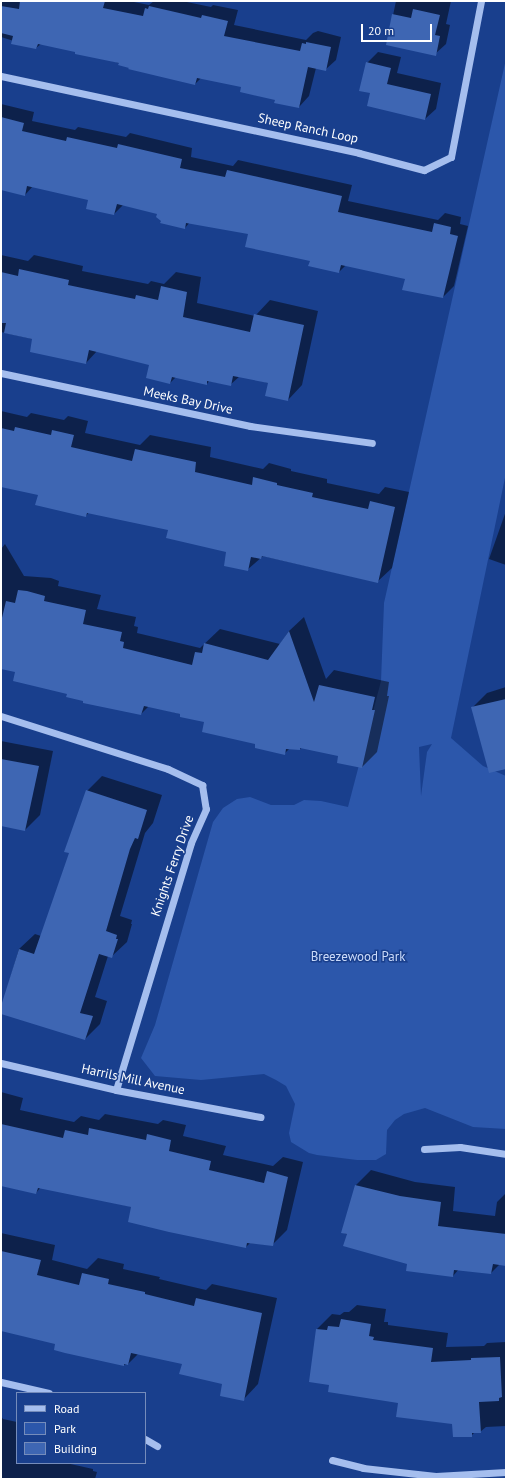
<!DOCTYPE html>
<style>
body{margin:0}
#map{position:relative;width:507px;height:1480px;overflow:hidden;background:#193f8d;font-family:"PT Sans",sans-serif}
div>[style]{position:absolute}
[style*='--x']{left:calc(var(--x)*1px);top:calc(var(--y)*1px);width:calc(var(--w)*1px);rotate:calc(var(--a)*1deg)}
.green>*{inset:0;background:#2c57ab}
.shadow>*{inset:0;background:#0007}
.building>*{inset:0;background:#3e66b3}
.minor>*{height:7px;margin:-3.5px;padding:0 3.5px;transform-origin:3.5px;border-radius:3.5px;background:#a5beee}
span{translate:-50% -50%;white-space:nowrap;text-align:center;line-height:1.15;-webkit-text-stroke:3px #193f8d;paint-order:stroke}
.street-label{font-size:13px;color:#fff}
.park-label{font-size:13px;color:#cbdbfa}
.frame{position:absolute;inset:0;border:2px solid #fff;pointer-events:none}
.legend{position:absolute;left:16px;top:1392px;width:130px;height:72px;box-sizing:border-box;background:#193f8d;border:1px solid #758cbb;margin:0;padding:5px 7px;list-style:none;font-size:12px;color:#fff}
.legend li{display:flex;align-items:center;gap:8px;height:20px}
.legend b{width:20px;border:1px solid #758cbb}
.scale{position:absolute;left:361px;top:24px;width:71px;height:18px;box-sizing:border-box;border:2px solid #fff;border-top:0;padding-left:5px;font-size:12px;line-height:14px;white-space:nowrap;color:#fff;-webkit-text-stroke:3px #193f8d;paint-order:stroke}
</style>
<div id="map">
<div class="green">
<i style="clip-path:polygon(evenodd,506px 59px,506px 473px,451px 738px,483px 766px,506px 776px,506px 1129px,473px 1127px,425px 1108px,404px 1114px,395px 1120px,387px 1130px,386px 1154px,376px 1160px,357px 1160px,317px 1155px,309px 1153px,291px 1142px,289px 1133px,295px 1104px,286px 1086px,276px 1080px,264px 1074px,201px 1080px,155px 1076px,141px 1058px,155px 1025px,213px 822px,223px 808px,237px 799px,250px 797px,271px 805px,294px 805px,304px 800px,321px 801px,348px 807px,381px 681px,384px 603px,506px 59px,432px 744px,427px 752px,421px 796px,419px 747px,432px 744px)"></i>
</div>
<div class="shadow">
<i style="clip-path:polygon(1px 1px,129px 1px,149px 5px,154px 1px,182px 1px,211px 7px,213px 5px,238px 10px,234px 25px,306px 40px,313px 33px,318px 31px,341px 37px,336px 60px,325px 70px,316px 68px,309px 96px,299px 107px,242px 86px,201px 78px,195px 84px,76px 51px,41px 44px,36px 48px,1px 37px)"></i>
<i style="clip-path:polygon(396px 1px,451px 1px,446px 24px,450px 25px,446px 44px,435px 54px,387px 44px)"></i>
<i style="clip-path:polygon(378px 52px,401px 57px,397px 73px,441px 83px,436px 109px,425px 119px,372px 92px,367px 63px)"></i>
<i style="clip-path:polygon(1px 104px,34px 112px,32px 121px,75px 130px,78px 127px,126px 137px,130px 133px,192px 148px,191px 157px,233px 166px,238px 160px,352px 185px,348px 201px,438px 220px,445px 213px,461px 217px,460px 224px,468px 226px,454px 286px,443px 297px,406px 278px,346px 265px,339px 272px,249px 233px,190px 222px,185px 228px,162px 220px,159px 213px,123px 205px,114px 214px,89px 199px,33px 186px,25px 195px,1px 189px)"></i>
<i style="clip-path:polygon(1px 255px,28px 261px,34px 255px,83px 266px,82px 271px,148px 284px,151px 281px,164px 284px,176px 272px,201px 277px,197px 303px,255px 316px,270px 300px,318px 311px,302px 385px,288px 400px,269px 383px,240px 376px,230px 385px,209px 381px,207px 384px,176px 377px,170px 383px,151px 364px,97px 351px,86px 363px,33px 339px,1px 332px)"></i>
<i style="clip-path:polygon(1px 411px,27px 417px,31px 413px,64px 420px,68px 416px,88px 421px,85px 433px,140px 445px,150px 435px,211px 447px,210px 457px,263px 469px,269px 463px,291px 469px,291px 471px,327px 479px,327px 483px,379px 494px,385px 487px,409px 492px,392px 568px,377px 582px,263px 556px,247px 570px,228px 551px,169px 529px,89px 512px,86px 516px,39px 494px,1px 486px)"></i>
<i style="clip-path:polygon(506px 511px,506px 565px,489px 559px)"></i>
<i style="clip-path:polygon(5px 544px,24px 576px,51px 578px,59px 581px,58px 586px,101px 595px,97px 609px,136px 617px,134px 626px,138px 627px,137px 633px,200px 648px,220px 629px,280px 644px,289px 631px,304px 617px,326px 679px,334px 670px,389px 682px,387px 696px,389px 696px,377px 752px,362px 767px,338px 762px,339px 755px,302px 747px,300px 749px,290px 748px,285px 753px,205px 721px,181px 714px,149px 706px,141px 714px,84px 700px,16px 671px,1px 668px,1px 549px)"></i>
<i style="clip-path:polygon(506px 687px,506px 768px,472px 708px,487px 693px)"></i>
<i style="clip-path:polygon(1px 741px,53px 751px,40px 815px,25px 830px,1px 825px)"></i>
<i style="clip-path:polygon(102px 776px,162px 795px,153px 823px,145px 833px,120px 916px,132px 920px,131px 924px,132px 924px,127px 942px,111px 957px,108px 956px,95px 997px,107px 1001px,100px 1024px,85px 1039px,1px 1013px,1px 1009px,19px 949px,35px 934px,41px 936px,70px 852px,87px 791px)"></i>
<i style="clip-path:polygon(1px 1092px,23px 1098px,20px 1110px,74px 1122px,81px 1116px,99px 1120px,105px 1114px,158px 1124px,163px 1120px,186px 1125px,183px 1136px,226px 1146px,223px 1155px,273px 1166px,283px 1157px,303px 1162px,287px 1230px,272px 1245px,250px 1243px,246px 1247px,133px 1207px,41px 1187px,36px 1193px,1px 1185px)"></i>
<i style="clip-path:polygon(371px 1170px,415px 1182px,455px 1187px,453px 1211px,495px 1216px,497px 1202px,506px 1193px,506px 1265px,500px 1264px,491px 1273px,459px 1269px,453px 1276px,408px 1263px,342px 1232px,356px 1185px)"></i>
<i style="clip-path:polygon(1px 1233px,55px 1245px,52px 1260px,87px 1269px,98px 1258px,124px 1264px,123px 1269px,160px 1277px,159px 1279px,206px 1290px,212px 1284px,277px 1298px,258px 1384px,243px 1400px,223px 1383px,183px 1363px,138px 1354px,128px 1364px,123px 1365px,56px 1343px,1px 1330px)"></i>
<i style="clip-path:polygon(357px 1305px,386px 1309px,384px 1322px,388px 1322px,388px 1325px,448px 1333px,446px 1347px,484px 1346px,487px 1343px,506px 1342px,506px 1426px,486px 1427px,480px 1432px,475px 1432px,471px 1436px,453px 1423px,399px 1402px,330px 1384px,317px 1329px,332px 1314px,340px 1315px,344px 1312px,349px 1312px)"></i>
<i style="clip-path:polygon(1px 1416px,3px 1419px,17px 1422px,17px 1463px,66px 1463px,93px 1469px,93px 1471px,97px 1472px,95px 1479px,1px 1479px)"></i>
</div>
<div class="building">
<i style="clip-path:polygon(20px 1px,105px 1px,103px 8px,143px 16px,145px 8px,148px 9px,149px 6px,201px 18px,202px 15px,228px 21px,224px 36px,300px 51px,302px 43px,306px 44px,306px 42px,331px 47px,326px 71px,308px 67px,299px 108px,274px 103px,275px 100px,240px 92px,241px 87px,197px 78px,195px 85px,128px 69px,129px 68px,118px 65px,119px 63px,75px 54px,75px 52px,38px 44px,36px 49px,11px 44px,13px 36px,1px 33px,1px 6px,19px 9px)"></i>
<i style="clip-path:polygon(413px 9px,440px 15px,435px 35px,440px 36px,436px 56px,386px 45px,392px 14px,411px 18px)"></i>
<i style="clip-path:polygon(366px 62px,391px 68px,387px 84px,431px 94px,425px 120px,367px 106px,370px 93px,359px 91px)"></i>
<i style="clip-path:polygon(1px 117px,24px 123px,22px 131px,66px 141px,67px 137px,117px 148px,118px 144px,182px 159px,180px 168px,225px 177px,227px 170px,342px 196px,338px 212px,432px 232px,434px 223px,451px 227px,450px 234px,458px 236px,443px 298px,402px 290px,405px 279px,341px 265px,339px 273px,308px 266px,310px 261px,245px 247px,248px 234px,186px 223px,185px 229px,160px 223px,161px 221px,156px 217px,157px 214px,117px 204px,114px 215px,86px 209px,88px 200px,27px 186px,25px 196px,1px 190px)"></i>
<i style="clip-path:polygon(19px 269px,69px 280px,68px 285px,135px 299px,136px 295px,158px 300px,161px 286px,187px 292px,183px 317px,250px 332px,254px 314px,304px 325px,288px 401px,265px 396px,268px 383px,233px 376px,231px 386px,207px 381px,207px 385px,172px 377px,170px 384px,146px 378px,149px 365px,89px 350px,86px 364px,30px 352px,32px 339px,4px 333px,6px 323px,1px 323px,1px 272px,18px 276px)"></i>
<i style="clip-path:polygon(15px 427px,51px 435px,52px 430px,74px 435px,71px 447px,132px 461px,135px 449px,196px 462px,195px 472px,252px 485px,253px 477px,277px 483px,277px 485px,313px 493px,312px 497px,368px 509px,370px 501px,395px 507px,378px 583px,262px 556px,261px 559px,251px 557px,248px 571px,224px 566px,226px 552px,166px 538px,168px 530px,87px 513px,86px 517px,35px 505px,38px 495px,1px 487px,1px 428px,14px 431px)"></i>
<i style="clip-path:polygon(18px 590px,27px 591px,45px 596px,44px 601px,86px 610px,83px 624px,122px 632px,120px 641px,124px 642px,123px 648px,192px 665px,195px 652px,202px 653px,204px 643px,268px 660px,289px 631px,314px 702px,319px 685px,375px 697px,372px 710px,375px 710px,362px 768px,337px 763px,338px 756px,300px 748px,300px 750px,286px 749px,285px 755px,255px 748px,255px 744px,202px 732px,204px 722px,180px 717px,180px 714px,144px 706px,141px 715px,83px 703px,83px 701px,66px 697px,67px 694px,13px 681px,15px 672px,1px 669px,1px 622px,6px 601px,15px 603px)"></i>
<i style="clip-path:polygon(506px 699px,506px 769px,489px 773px,471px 707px)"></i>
<i style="clip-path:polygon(1px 759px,39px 766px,25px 831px,1px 826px)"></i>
<i style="clip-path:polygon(86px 790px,147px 810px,138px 839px,135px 838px,130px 849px,106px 931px,117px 935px,116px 939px,118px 939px,112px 958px,99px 954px,80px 1013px,93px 1016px,85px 1040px,1px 1014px,1px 1006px,19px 949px,34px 954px,69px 853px,64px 852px)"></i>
<i style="clip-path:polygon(1px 1124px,63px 1138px,65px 1130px,88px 1135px,89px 1128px,146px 1140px,147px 1134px,171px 1140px,169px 1151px,211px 1161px,209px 1170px,264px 1183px,267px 1171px,288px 1177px,273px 1246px,247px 1243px,246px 1248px,169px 1232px,128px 1222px,131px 1207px,38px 1188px,36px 1194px,1px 1186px)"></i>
<i style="clip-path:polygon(355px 1185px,400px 1196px,441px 1202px,438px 1226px,506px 1234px,506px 1266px,493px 1264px,491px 1274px,454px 1270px,453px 1277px,406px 1271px,407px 1264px,343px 1246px,347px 1234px,341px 1233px)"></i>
<i style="clip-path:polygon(1px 1251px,41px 1260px,37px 1275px,79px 1285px,82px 1273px,109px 1279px,108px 1284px,145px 1292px,145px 1294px,194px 1306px,196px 1298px,262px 1313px,244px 1401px,220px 1396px,222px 1384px,179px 1374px,182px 1364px,131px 1353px,128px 1365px,124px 1364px,124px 1366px,65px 1353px,54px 1350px,55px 1344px,1px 1331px)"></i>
<i style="clip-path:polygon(341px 1319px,371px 1324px,369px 1336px,374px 1337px,373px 1340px,433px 1348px,431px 1362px,471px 1360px,471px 1358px,500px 1357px,502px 1397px,499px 1398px,499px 1401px,479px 1402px,481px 1433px,472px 1433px,472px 1437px,453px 1437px,452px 1424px,396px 1417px,398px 1403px,328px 1392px,329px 1385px,309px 1382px,316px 1329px,327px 1330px,328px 1326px,339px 1327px)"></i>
</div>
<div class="minor">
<i style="--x:1;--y:76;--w:366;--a:12.1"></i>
<i style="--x:359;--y:153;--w:67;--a:14.7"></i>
<i style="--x:424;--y:170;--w:30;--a:-26"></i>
<i style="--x:451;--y:157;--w:159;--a:-79.1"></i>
<i style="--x:1;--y:373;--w:255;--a:12"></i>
<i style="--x:250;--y:426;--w:123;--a:7.9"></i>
<i style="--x:1;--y:716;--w:175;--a:17.6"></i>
<i style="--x:168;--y:769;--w:38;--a:25"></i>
<i style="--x:202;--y:785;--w:24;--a:81"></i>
<i style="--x:206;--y:809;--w:37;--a:114"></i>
<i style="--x:191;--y:843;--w:258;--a:106.9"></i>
<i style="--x:1;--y:1063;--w:118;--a:13.2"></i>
<i style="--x:116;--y:1090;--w:147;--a:10.6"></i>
<i style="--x:424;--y:1149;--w:36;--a:-3"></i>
<i style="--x:460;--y:1147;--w:47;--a:8.7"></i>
<i style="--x:1;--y:1382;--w:49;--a:12.9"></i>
<i style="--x:145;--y:1439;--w:14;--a:30"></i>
<i style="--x:332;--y:1460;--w:32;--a:14"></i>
<i style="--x:363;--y:1468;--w:73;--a:6.3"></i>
<i style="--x:436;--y:1476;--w:70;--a:-3.3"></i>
</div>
<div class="street-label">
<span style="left:308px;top:129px;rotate:12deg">Sheep Ranch Loop</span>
<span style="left:188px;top:401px;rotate:12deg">Meeks Bay Drive</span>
<span style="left:173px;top:866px;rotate:-71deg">Knights Ferry Drive</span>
<span style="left:133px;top:1080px;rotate:12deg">Harrils Mill Avenue</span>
</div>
<div class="park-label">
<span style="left:358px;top:957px">Breezewood Park</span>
</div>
<div class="frame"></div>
<ul class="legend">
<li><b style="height:5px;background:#a5beee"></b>Road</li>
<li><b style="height:11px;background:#2c57ab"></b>Park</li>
<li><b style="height:11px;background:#3e66b3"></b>Building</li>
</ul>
<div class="scale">20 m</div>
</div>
